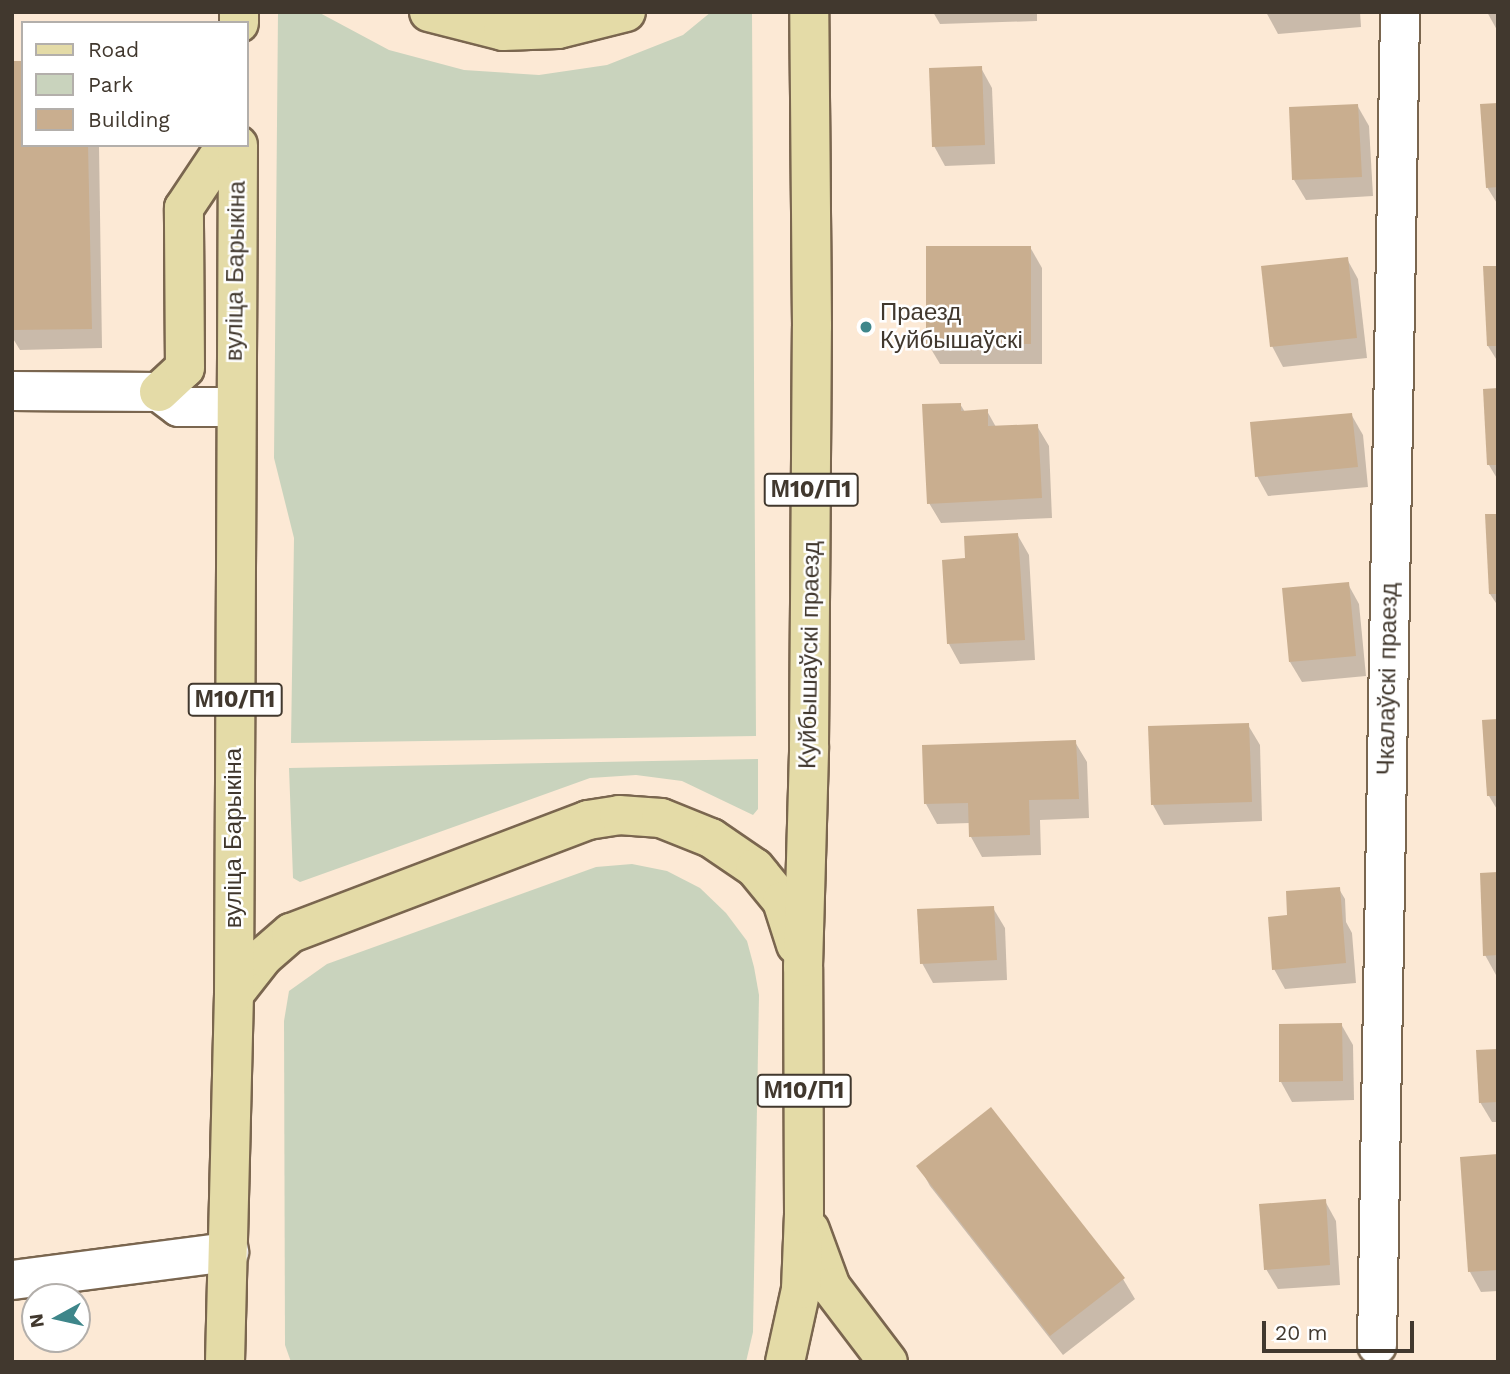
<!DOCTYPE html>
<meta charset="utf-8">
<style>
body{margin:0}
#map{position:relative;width:1510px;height:1374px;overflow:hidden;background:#fce9d5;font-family:"Work Sans",sans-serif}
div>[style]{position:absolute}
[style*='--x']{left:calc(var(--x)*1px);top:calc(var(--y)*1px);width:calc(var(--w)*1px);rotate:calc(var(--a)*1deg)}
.green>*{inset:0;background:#c9d3bd}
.shadow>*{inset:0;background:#0003}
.building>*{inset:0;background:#c9ae8f}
.roads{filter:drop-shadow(2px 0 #7a664f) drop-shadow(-2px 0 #7a664f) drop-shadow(0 2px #7a664f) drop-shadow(0 -2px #7a664f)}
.minor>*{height:38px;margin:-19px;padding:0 19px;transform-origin:19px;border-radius:19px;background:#fff}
.major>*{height:38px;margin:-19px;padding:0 19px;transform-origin:19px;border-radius:19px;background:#e4dba7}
.dots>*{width:19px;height:19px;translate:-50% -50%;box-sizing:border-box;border:4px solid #fff;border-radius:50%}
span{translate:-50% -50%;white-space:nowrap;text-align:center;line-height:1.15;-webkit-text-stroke:5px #fff;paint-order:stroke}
.shield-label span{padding:2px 5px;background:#fff;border:2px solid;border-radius:5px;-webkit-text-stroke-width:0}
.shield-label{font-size:23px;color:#41382e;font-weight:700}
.street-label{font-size:24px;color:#41382e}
.poi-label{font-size:24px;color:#41382e}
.left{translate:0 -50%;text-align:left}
.frame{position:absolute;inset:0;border:14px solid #41382e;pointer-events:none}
.legend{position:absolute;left:21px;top:21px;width:228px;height:126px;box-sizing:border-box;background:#fff;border:2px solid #b3afab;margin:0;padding:9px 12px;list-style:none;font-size:21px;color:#41382e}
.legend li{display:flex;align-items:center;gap:14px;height:35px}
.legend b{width:35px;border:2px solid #b3afab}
.north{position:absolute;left:21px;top:1283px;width:70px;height:70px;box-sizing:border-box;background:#fff;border:2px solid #b3afab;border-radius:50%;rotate:262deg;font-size:19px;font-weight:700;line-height:28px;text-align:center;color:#41382e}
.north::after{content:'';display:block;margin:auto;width:24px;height:32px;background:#3e868a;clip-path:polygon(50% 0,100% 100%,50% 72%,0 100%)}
.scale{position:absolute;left:1262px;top:1321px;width:152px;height:32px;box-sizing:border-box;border:4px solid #41382e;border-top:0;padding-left:9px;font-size:21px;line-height:24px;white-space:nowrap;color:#41382e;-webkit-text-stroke:5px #fff;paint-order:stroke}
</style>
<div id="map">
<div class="green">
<i style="clip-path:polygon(278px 12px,318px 12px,389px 50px,464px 70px,539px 75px,607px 65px,683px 35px,711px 12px,752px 12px,756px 736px,291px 743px,294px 538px,274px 458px)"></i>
<i style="clip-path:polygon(758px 759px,758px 809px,753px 815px,682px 781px,636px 775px,590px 778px,300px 882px,293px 878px,289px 768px)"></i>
<i style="clip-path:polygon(632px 864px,667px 871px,700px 888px,726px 913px,747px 941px,754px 967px,759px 995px,753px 1332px,746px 1362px,291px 1362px,285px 1345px,284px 1021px,289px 991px,327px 964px,596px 867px)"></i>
</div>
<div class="shadow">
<i style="clip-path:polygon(933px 12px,1037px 12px,1037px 21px,940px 24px)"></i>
<i style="clip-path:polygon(1266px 12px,1360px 12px,1361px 27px,1278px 34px)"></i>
<i style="clip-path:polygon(1487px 12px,1498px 12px,1498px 30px,1497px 30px)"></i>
<i style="clip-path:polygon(12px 63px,23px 145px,99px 145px,102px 348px,20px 350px,12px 337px)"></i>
<i style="clip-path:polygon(981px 68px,992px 88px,995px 164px,945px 166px,934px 146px)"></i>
<i style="clip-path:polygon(1498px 104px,1498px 205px,1487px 187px)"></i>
<i style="clip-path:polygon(1357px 105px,1369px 126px,1373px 196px,1306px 200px,1294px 180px)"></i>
<i style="clip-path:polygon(1030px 247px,1042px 268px,1042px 364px,940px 364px,928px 344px)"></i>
<i style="clip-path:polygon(1347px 259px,1358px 279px,1367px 358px,1283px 367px,1272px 346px)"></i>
<i style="clip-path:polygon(1498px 267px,1498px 362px,1488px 346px)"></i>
<i style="clip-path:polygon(1498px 390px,1498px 480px,1489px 465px)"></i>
<i style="clip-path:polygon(960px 404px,965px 412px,987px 411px,996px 427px,1037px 426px,1049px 446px,1052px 518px,941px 523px,929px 503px)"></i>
<i style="clip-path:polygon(1351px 414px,1363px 435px,1368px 487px,1268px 496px,1257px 476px)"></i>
<i style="clip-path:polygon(1498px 516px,1498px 603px,1496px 603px,1490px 594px)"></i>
<i style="clip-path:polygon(1017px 534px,1029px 555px,1035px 660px,960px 664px,949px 644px,944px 561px,967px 560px)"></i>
<i style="clip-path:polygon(1348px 584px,1359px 604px,1366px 676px,1302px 682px,1290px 662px)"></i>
<i style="clip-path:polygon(1498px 721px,1498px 811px,1489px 796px)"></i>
<i style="clip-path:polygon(1248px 725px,1260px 745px,1262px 821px,1164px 825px,1153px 805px)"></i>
<i style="clip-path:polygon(1075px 742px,1087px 762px,1089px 818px,1040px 820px,1041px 855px,982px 857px,971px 837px,970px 823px,937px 824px,926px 804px)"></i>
<i style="clip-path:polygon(1498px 874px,1498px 975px,1496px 975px,1485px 955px)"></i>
<i style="clip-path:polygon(1339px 889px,1345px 899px,1346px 922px,1352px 933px,1356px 983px,1285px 989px,1274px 969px,1291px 917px)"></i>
<i style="clip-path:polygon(993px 908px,1005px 928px,1007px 980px,933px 983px,922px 963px)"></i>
<i style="clip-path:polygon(1341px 1024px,1353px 1045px,1354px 1100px,1292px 1102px,1281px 1082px)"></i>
<i style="clip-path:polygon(1498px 1051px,1498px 1122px,1492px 1122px,1480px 1102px)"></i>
<i style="clip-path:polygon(1498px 1156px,1498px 1291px,1481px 1292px,1470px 1272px)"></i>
<i style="clip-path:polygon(919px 1166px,1123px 1279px,1135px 1299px,1063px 1355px,930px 1186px)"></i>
<i style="clip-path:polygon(1325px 1201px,1336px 1221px,1340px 1285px,1278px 1289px,1266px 1269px)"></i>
</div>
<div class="building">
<i style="clip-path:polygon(12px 61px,23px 61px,23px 145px,88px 145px,92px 329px,12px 330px)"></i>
<i style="clip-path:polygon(982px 66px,985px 145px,932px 147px,929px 68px)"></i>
<i style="clip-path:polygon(1498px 103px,1498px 187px,1486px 188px,1480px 104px)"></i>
<i style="clip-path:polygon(1358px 104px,1362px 177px,1292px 180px,1289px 107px)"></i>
<i style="clip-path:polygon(926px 246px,1031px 246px,1031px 344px,926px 344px)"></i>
<i style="clip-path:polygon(1348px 257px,1357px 338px,1270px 347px,1261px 266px)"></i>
<i style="clip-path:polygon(1483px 266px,1498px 266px,1498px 346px,1487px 346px)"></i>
<i style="clip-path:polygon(1498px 388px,1498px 465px,1487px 465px,1483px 389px)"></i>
<i style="clip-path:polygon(961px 403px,961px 411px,988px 409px,988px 426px,1038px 424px,1042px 498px,927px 504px,922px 404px)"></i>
<i style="clip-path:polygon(1352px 413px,1358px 467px,1255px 477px,1250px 422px)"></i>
<i style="clip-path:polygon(1485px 514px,1498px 514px,1498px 594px,1489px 594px)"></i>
<i style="clip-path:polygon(1018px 533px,1025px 640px,947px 644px,942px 560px,965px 558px,964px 536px)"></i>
<i style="clip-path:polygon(1349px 582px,1356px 656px,1289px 662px,1282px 588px)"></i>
<i style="clip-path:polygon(1498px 719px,1498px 796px,1487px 796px,1482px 720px)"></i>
<i style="clip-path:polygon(1249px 723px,1252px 802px,1151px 805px,1148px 726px)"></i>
<i style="clip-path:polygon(1076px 740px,1079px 799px,1029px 800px,1030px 835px,969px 837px,968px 803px,924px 804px,922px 745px)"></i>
<i style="clip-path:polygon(1498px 872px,1498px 955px,1483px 956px,1480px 873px)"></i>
<i style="clip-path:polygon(1340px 887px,1346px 963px,1272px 970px,1268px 917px,1287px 915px,1286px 891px)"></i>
<i style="clip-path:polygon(994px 906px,997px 960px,920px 964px,917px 909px)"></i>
<i style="clip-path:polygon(1342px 1023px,1343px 1081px,1279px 1082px,1279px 1024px)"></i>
<i style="clip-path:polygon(1498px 1049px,1498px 1102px,1479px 1103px,1476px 1050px)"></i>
<i style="clip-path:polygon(991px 1107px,1125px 1278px,1050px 1336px,916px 1166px)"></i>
<i style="clip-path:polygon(1498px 1154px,1498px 1270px,1468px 1272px,1460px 1157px)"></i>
<i style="clip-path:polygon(1326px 1199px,1330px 1265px,1264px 1270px,1259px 1204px)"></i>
</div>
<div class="roads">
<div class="minor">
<i style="--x:12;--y:391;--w:147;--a:0.4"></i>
<i style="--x:159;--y:392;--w:25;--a:37"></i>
<i style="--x:179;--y:407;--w:55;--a:0"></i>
<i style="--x:12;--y:1280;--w:219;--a:-7.4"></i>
<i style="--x:1377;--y:1345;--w:1333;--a:-89.01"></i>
</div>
<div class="major">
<i style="--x:429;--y:12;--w:76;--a:14.4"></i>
<i style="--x:503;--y:31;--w:55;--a:-2.1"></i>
<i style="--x:558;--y:29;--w:70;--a:-14"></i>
<i style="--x:239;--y:23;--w:11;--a:-90"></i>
<i style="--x:159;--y:392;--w:35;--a:-43"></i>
<i style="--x:185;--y:368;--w:160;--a:-90.4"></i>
<i style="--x:184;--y:208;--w:76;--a:-56.3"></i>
<i style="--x:234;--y:994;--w:47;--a:-51.9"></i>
<i style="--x:263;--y:957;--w:37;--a:-41"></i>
<i style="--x:291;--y:933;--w:318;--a:-20.8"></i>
<i style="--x:588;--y:820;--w:31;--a:-9"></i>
<i style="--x:619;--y:815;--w:42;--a:4.1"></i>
<i style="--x:661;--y:818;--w:54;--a:21.8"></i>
<i style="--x:711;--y:838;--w:53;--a:34.3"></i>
<i style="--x:755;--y:868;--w:43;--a:50.7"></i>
<i style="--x:782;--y:901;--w:46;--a:72.3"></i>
<i style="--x:810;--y:1230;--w:61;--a:69.8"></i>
<i style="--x:831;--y:1287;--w:94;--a:52.8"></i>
<i style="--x:225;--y:1362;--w:368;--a:-88.6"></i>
<i style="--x:234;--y:994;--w:849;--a:-89.73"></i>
<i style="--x:785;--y:1362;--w:75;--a:-77.6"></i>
<i style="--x:801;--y:1289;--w:75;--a:-87.7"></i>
<i style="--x:804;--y:1214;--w:247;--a:-90.2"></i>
<i style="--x:803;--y:967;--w:221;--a:-88.4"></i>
<i style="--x:809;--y:746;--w:420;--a:-89.6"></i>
<i style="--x:812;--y:326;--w:314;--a:-90.5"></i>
</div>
</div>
<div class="dots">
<i style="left:866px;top:327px;background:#3e868a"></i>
</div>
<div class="shield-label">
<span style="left:811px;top:490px">М10/П1</span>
<span style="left:235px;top:700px">М10/П1</span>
<span style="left:804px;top:1091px">М10/П1</span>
</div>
<div class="street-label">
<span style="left:236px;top:271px;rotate:-89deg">вуліца Барыкіна</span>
<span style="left:810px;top:655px;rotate:-89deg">Куйбышаўскі праезд</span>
<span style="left:1388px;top:679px;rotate:-89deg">Чкалаўскі праезд</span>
<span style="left:234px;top:838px;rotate:-90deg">вуліца Барыкіна</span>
</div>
<div class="poi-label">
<span class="left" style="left:880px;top:327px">Праезд<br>Куйбышаўскі</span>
</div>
<div class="frame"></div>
<ul class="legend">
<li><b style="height:9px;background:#e4dba7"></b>Road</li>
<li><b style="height:19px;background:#c9d3bd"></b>Park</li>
<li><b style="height:19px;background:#c9ae8f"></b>Building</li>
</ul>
<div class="north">N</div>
<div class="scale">20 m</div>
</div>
